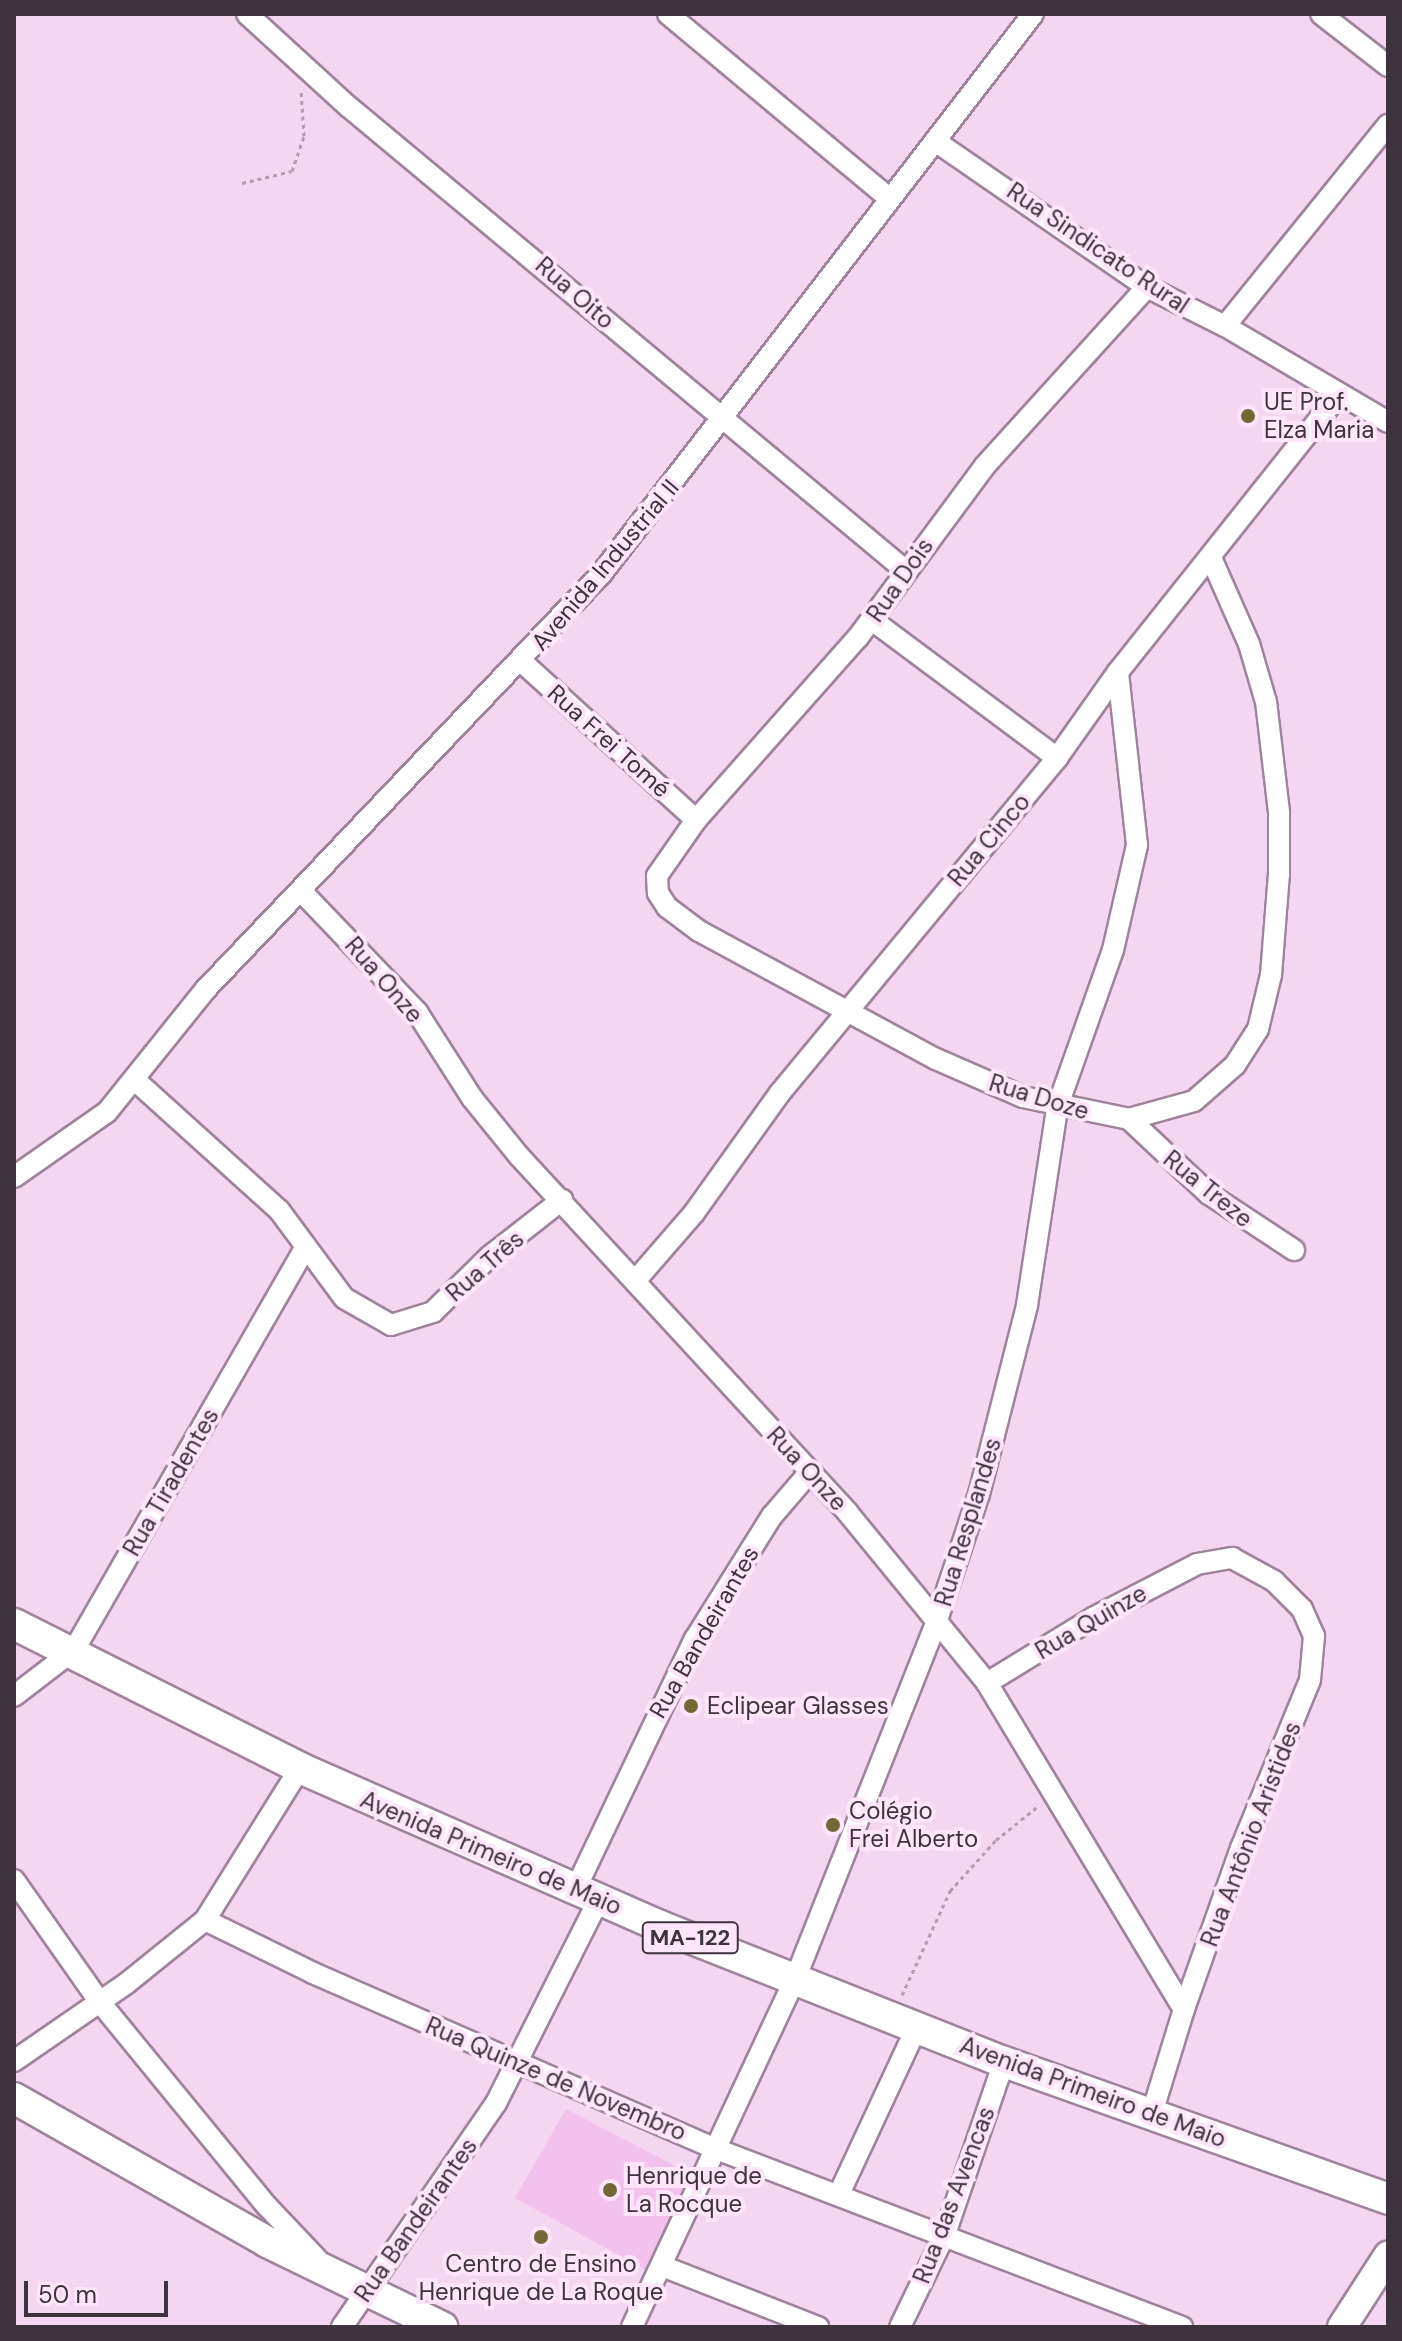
<!DOCTYPE html>
<meta charset="utf-8">
<style>
body{margin:0}
#map{position:relative;width:1402px;height:2341px;overflow:hidden;background:#f5d6f1;font-family:"DM Sans",sans-serif}
div>[style]{position:absolute}
[style*='--x']{left:calc(var(--x)*1px);top:calc(var(--y)*1px);width:calc(var(--w)*1px);rotate:calc(var(--a)*1deg)}
.green>*{inset:0;background:#f2c1ed}
.path>*{height:3px;margin-top:-1.5px;transform-origin:0;background:repeating-linear-gradient(90deg,#b39bb0 0 4px,transparent 0 8px)}
.roads{filter:drop-shadow(2px 0 #9f839c) drop-shadow(-2px 0 #9f839c) drop-shadow(0 2px #9f839c) drop-shadow(0 -2px #9f839c)}
.street>*{height:20px;margin:-10px;padding:0 10px;transform-origin:10px;border-radius:10px;background:#fff}
.secondary>*{height:28px;margin:-14px;padding:0 14px;transform-origin:14px;border-radius:14px;background:#fff}
.primary>*{height:30px;margin:-15px;padding:0 15px;transform-origin:15px;border-radius:15px;background:#fff}
.dots>*{width:22px;height:22px;translate:-50% -50%;box-sizing:border-box;border:4px solid #fee5fb;border-radius:50%}
span{translate:-50% -50%;white-space:nowrap;text-align:center;line-height:1.15;-webkit-text-stroke:8px #fee5fb;paint-order:stroke}
.shield-label span{padding:2px 6px;background:#fee5fb;border:2px solid;border-radius:6px;-webkit-text-stroke-width:0}
.shield-label{font-size:22px;color:#3e323d;font-weight:700}
.street-label{font-size:24px;color:#3e323d}
.poi-label{font-size:24px;color:#3e323d}
.left{translate:0 -50%;text-align:left}
.frame{position:absolute;inset:0;border:16px solid #3e323d;pointer-events:none}
.scale{position:absolute;left:24px;top:2281px;width:144px;height:36px;box-sizing:border-box;border:4px solid #3e323d;border-top:0;padding-left:10px;font-size:24px;line-height:28px;white-space:nowrap;color:#3e323d;-webkit-text-stroke:6px #fee5fb;paint-order:stroke}
</style>
<div id="map">
<div class="green">
<i style="clip-path:polygon(566px 2109px,704px 2181px,655px 2275px,515px 2198px)"></i>
</div>
<div class="path">
<i style="--x:242;--y:183;--w:51;--a:-13.5"></i>
<i style="--x:292;--y:171;--w:37;--a:-71"></i>
<i style="--x:304;--y:136;--w:47;--a:-93.7"></i>
<i style="--x:902;--y:1995;--w:115;--a:-65.2"></i>
<i style="--x:950;--y:1891;--w:69;--a:-48"></i>
<i style="--x:996;--y:1840;--w:53;--a:-38.8"></i>
</div>
<div class="roads">
<div class="street">
<i style="--x:247;--y:14;--w:138;--a:42.4"></i>
<i style="--x:349;--y:107;--w:724;--a:39.79"></i>
<i style="--x:668;--y:14;--w:289;--a:39.8"></i>
<i style="--x:1321;--y:14;--w:85;--a:37.8"></i>
<i style="--x:935;--y:141;--w:257;--a:34.6"></i>
<i style="--x:1147;--y:287;--w:87;--a:26.6"></i>
<i style="--x:1225;--y:326;--w:189;--a:30.5"></i>
<i style="--x:1147;--y:287;--w:243;--a:132.2"></i>
<i style="--x:984;--y:467;--w:212;--a:126.5"></i>
<i style="--x:858;--y:637;--w:244;--a:131.5"></i>
<i style="--x:696;--y:820;--w:68;--a:124.9"></i>
<i style="--x:657;--y:876;--w:17;--a:87"></i>
<i style="--x:658;--y:893;--w:17;--a:57"></i>
<i style="--x:667;--y:907;--w:40;--a:37"></i>
<i style="--x:699;--y:931;--w:269;--a:28.4"></i>
<i style="--x:936;--y:1059;--w:95;--a:23.6"></i>
<i style="--x:1023;--y:1097;--w:108;--a:11.7"></i>
<i style="--x:1129;--y:1119;--w:67;--a:-15.5"></i>
<i style="--x:1194;--y:1101;--w:55;--a:-41.3"></i>
<i style="--x:1235;--y:1065;--w:43;--a:-57.4"></i>
<i style="--x:1258;--y:1029;--w:56;--a:-76.5"></i>
<i style="--x:1271;--y:975;--w:101;--a:-85.5"></i>
<i style="--x:1279;--y:874;--w:62;--a:-90"></i>
<i style="--x:1279;--y:812;--w:111;--a:-96.7"></i>
<i style="--x:1266;--y:702;--w:60;--a:-106.3"></i>
<i style="--x:1249;--y:644;--w:94;--a:-113.8"></i>
<i style="--x:1225;--y:326;--w:259;--a:-51"></i>
<i style="--x:872;--y:620;--w:231;--a:36.7"></i>
<i style="--x:522;--y:662;--w:235;--a:42.2"></i>
<i style="--x:301;--y:891;--w:168;--a:46.2"></i>
<i style="--x:417;--y:1012;--w:102;--a:57.4"></i>
<i style="--x:472;--y:1098;--w:75;--a:51"></i>
<i style="--x:519;--y:1156;--w:485;--a:47.3"></i>
<i style="--x:848;--y:1513;--w:220;--a:50.7"></i>
<i style="--x:987;--y:1683;--w:381;--a:58.9"></i>
<i style="--x:1184;--y:2009;--w:109;--a:107.1"></i>
<i style="--x:136;--y:1081;--w:193;--a:42.1"></i>
<i style="--x:279;--y:1210;--w:109;--a:53.5"></i>
<i style="--x:344;--y:1298;--w:54;--a:29.9"></i>
<i style="--x:391;--y:1325;--w:44;--a:-17.2"></i>
<i style="--x:433;--y:1312;--w:78;--a:-44.5"></i>
<i style="--x:489;--y:1257;--w:93;--a:-38"></i>
<i style="--x:1129;--y:1119;--w:110;--a:43.2"></i>
<i style="--x:1209;--y:1194;--w:102;--a:33.4"></i>
<i style="--x:14;--y:1177;--w:113;--a:-35"></i>
<i style="--x:107;--y:1112;--w:158;--a:-51.2"></i>
<i style="--x:206;--y:989;--w:574;--a:-46.41"></i>
<i style="--x:602;--y:573;--w:706;--a:-52.37"></i>
<i style="--x:636;--y:1280;--w:89;--a:-49.1"></i>
<i style="--x:694;--y:1213;--w:148;--a:-54.4"></i>
<i style="--x:780;--y:1093;--w:435;--a:-50.4"></i>
<i style="--x:1057;--y:758;--w:105;--a:-54.7"></i>
<i style="--x:1118;--y:672;--w:354;--a:-51.5"></i>
<i style="--x:987;--y:1683;--w:124;--a:-31.5"></i>
<i style="--x:1093;--y:1618;--w:117;--a:-27.4"></i>
<i style="--x:1197;--y:1564;--w:36;--a:-10"></i>
<i style="--x:1232;--y:1558;--w:48;--a:28.7"></i>
<i style="--x:1274;--y:1581;--w:40;--a:45"></i>
<i style="--x:1302;--y:1609;--w:30;--a:66"></i>
<i style="--x:1314;--y:1636;--w:44;--a:95.2"></i>
<i style="--x:1310;--y:1680;--w:182;--a:112.3"></i>
<i style="--x:1241;--y:1848;--w:171;--a:109.5"></i>
<i style="--x:14;--y:1696;--w:76;--a:-37.5"></i>
<i style="--x:74;--y:1650;--w:464;--a:-60.1"></i>
<i style="--x:14;--y:1880;--w:148;--a:54.9"></i>
<i style="--x:99;--y:2001;--w:265;--a:50.7"></i>
<i style="--x:267;--y:2206;--w:74;--a:46.6"></i>
<i style="--x:576;--y:1888;--w:276;--a:-64.5"></i>
<i style="--x:695;--y:1639;--w:145;--a:-58"></i>
<i style="--x:772;--y:1516;--w:57;--a:-49.3"></i>
<i style="--x:205;--y:1920;--w:120;--a:26.1"></i>
<i style="--x:313;--y:1973;--w:440;--a:23.6"></i>
<i style="--x:716;--y:2149;--w:499;--a:20.9"></i>
<i style="--x:14;--y:2061;--w:137;--a:-34.6"></i>
<i style="--x:127;--y:1983;--w:100;--a:-38.9"></i>
<i style="--x:205;--y:1920;--w:179;--a:-58"></i>
<i style="--x:839;--y:2194;--w:184;--a:-65"></i>
<i style="--x:662;--y:2266;--w:168;--a:21.4"></i>
<i style="--x:342;--y:2327;--w:272;--a:-55.5"></i>
<i style="--x:496;--y:2103;--w:229;--a:-63.2"></i>
<i style="--x:632;--y:2327;--w:387;--a:-64.9"></i>
<i style="--x:796;--y:1977;--w:384;--a:-68.4"></i>
<i style="--x:937;--y:1620;--w:133;--a:-71.6"></i>
<i style="--x:979;--y:1494;--w:195;--a:-75.7"></i>
<i style="--x:1027;--y:1305;--w:199;--a:-81.3"></i>
<i style="--x:1057;--y:1108;--w:168;--a:-70.5"></i>
<i style="--x:1113;--y:950;--w:108;--a:-77.1"></i>
<i style="--x:1137;--y:845;--w:174;--a:-96.3"></i>
<i style="--x:900;--y:2327;--w:103;--a:-64.2"></i>
<i style="--x:945;--y:2234;--w:182;--a:-71.1"></i>
</div>
<div class="secondary">
<i style="--x:1342;--y:2327;--w:85;--a:-57.1"></i>
</div>
<div class="primary">
<i style="--x:14;--y:1624;--w:320;--a:26.7"></i>
<i style="--x:300;--y:1768;--w:393;--a:23.7"></i>
<i style="--x:660;--y:1926;--w:370;--a:21.6"></i>
<i style="--x:1004;--y:2062;--w:408;--a:19.6"></i>
<i style="--x:14;--y:2098;--w:291;--a:29.6"></i>
<i style="--x:267;--y:2242;--w:195;--a:25.9"></i>
</div>
</div>
<div class="dots">
<i style="left:1248px;top:416px;background:#746835"></i>
<i style="left:691px;top:1706px;background:#746835"></i>
<i style="left:833px;top:1825px;background:#746835"></i>
<i style="left:610px;top:2190px;background:#746835"></i>
<i style="left:541px;top:2237px;background:#746835"></i>
</div>
<div class="shield-label">
<span style="left:690px;top:1938px">MA-122</span>
</div>
<div class="street-label">
<span style="left:1098px;top:248px;rotate:34deg">Rua Sindicato Rural</span>
<span style="left:575px;top:293px;rotate:41deg">Rua Oito</span>
<span style="left:605px;top:565px;rotate:-50deg">Avenida Industrial II</span>
<span style="left:900px;top:580px;rotate:-55deg">Rua Dois</span>
<span style="left:609px;top:741px;rotate:42deg">Rua Frei Tomé</span>
<span style="left:989px;top:840px;rotate:-50deg">Rua Cinco</span>
<span style="left:384px;top:980px;rotate:49deg">Rua Onze</span>
<span style="left:1039px;top:1097px;rotate:17deg">Rua Doze</span>
<span style="left:1208px;top:1189px;rotate:39deg">Rua Treze</span>
<span style="left:485px;top:1266px;rotate:-41deg">Rua Três</span>
<span style="left:807px;top:1469px;rotate:47deg">Rua Onze</span>
<span style="left:171px;top:1482px;rotate:-60deg">Rua Tiradentes</span>
<span style="left:968px;top:1522px;rotate:-73deg">Rua Resplandes</span>
<span style="left:1091px;top:1622px;rotate:-30deg">Rua Quinze</span>
<span style="left:704px;top:1632px;rotate:-60deg">Rua Bandeirantes</span>
<span style="left:1251px;top:1834px;rotate:-69deg">Rua Antônio Aristides</span>
<span style="left:491px;top:1853px;rotate:23deg">Avenida Primeiro de Maio</span>
<span style="left:556px;top:2079px;rotate:23deg">Rua Quinze de Novembro</span>
<span style="left:1093px;top:2092px;rotate:20deg">Avenida Primeiro de Maio</span>
<span style="left:954px;top:2195px;rotate:-69deg">Rua das Avencas</span>
<span style="left:416px;top:2220px;rotate:-55deg">Rua Bandeirantes</span>
</div>
<div class="poi-label">
<span class="left" style="left:1264px;top:416px">UE Prof.<br>Elza Maria</span>
<span class="left" style="left:707px;top:1706px">Eclipear Glasses</span>
<span class="left" style="left:849px;top:1825px">Colégio<br>Frei Alberto</span>
<span class="left" style="left:626px;top:2190px">Henrique de<br>La Rocque</span>
<span style="left:541px;top:2278px">Centro de Ensino<br>Henrique de La Roque</span>
</div>
<div class="frame"></div>
<div class="scale">50 m</div>
</div>
